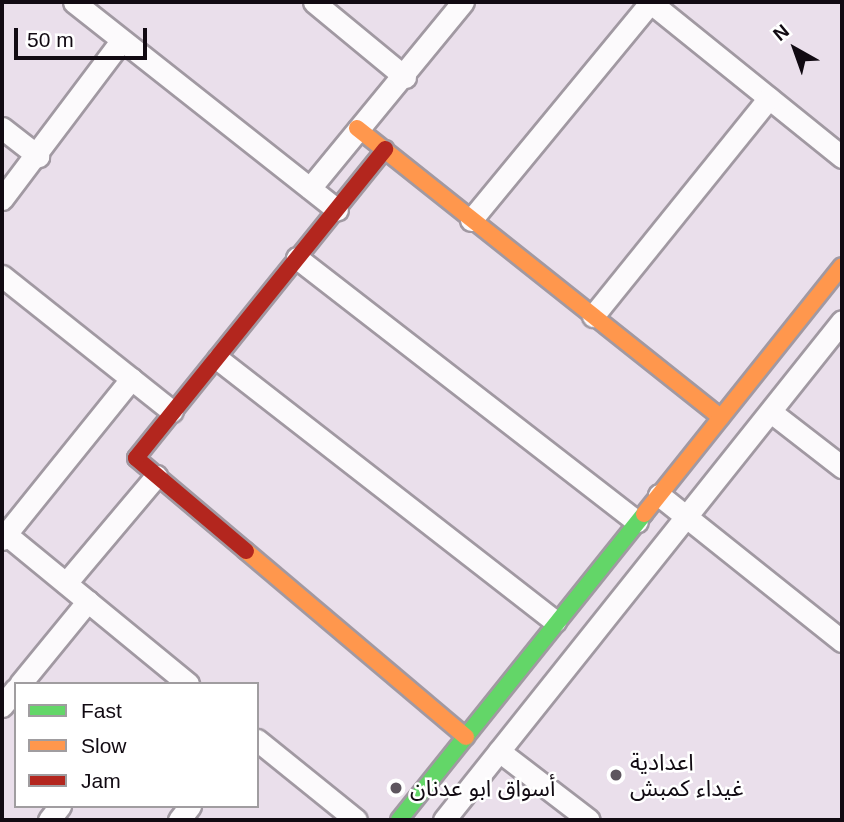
<!DOCTYPE html>
<meta charset="utf-8">
<style>
body{margin:0}
#map{position:relative;width:844px;height:822px;overflow:hidden;background:#eadfeb;font-family:Arial,"Noto Sans Arabic",sans-serif}
div>[style]{position:absolute}
[style*='--x']{left:calc(var(--x)*1px);top:calc(var(--y)*1px);width:calc(var(--w)*1px);rotate:calc(var(--a)*1deg)}
.roads{filter:drop-shadow(2px 0 #a199a2) drop-shadow(-2px 0 #a199a2) drop-shadow(0 2px #a199a2) drop-shadow(0 -2px #a199a2)}
.street>*{height:21px;margin:-10.5px;padding:0 10.5px;transform-origin:10.5px;border-radius:10.5px;background:#fcfafc}
.fast>*{height:16px;margin:-8px;padding:0 8px;transform-origin:8px;border-radius:8px;background:#63d668}
.slow>*{height:16px;margin:-8px;padding:0 8px;transform-origin:8px;border-radius:8px;background:#ff974d}
.jam>*{height:16px;margin:-8px;padding:0 8px;transform-origin:8px;border-radius:8px;background:#b3261e}
.dots>*{width:19px;height:19px;translate:-50% -50%;box-sizing:border-box;border:4px solid #fff;border-radius:50%}
span{translate:-50% -50%;white-space:nowrap;text-align:center;line-height:1.15;-webkit-text-stroke:5px #fff;paint-order:stroke}
.poi-label{font-size:23px;color:#110a12}
.left{translate:0 -50%;text-align:left}
.frame{position:absolute;inset:0;border:4px solid #110a12;pointer-events:none}
.legend{position:absolute;left:14px;top:682px;width:245px;height:126px;box-sizing:border-box;background:#fff;border:2px solid #a09da0;margin:0;padding:9px 12px;list-style:none;font-size:21px;color:#110a12}
.legend li{display:flex;align-items:center;gap:14px;height:35px}
.legend b{width:35px;border:2px solid #a09da0}
.north{position:absolute;left:760px;top:14px;width:70px;height:70px;-webkit-text-stroke:5px #fff;paint-order:stroke;rotate:320deg;font-size:19px;font-weight:700;line-height:28px;text-align:center;color:#110a12}
.north::after{content:'';display:block;margin:auto;width:24px;height:32px;background:#110a12;clip-path:polygon(50% 0,100% 100%,50% 72%,0 100%)}
.scale{position:absolute;left:14px;top:28px;width:133px;height:32px;box-sizing:border-box;border:4px solid #110a12;border-top:0;padding-left:9px;font-size:21px;line-height:24px;white-space:nowrap;color:#110a12;-webkit-text-stroke:5px #fff;paint-order:stroke}
</style>
<div id="map">
<div class="roads">
<div class="street">
<i style="--x:74;--y:2;--w:335;--a:38.3"></i>
<i style="--x:314;--y:2;--w:118;--a:39.5"></i>
<i style="--x:650;--y:2;--w:247;--a:38.9"></i>
<i style="--x:2;--y:128;--w:46;--a:37.9"></i>
<i style="--x:310;--y:188;--w:241;--a:-50.6"></i>
<i style="--x:2;--y:199;--w:198;--a:-53"></i>
<i style="--x:471;--y:220;--w:283;--a:-50.5"></i>
<i style="--x:297;--y:258;--w:430;--a:37.8"></i>
<i style="--x:2;--y:276;--w:217;--a:38.5"></i>
<i style="--x:593;--y:316;--w:280;--a:-51.1"></i>
<i style="--x:218;--y:359;--w:427;--a:37.9"></i>
<i style="--x:771;--y:412;--w:90;--a:37.8"></i>
<i style="--x:659;--y:495;--w:234;--a:38.6"></i>
<i style="--x:2;--y:531;--w:241;--a:39.4"></i>
<i style="--x:2;--y:539;--w:206;--a:-51.1"></i>
<i style="--x:66;--y:583;--w:140;--a:-49.9"></i>
<i style="--x:20;--y:684;--w:107;--a:-50.7"></i>
<i style="--x:2;--y:706;--w:22;--a:-51"></i>
<i style="--x:257;--y:740;--w:127;--a:38.9"></i>
<i style="--x:499;--y:751;--w:113;--a:37.5"></i>
<i style="--x:49;--y:820;--w:18;--a:-52"></i>
<i style="--x:179;--y:820;--w:18;--a:-52"></i>
<i style="--x:444;--y:820;--w:638;--a:-51.42"></i>
</div>
<div class="fast">
<i style="--x:399;--y:820;--w:392;--a:-51.3"></i>
</div>
<div class="slow">
<i style="--x:357;--y:128;--w:465;--a:38.5"></i>
<i style="--x:644;--y:514;--w:317;--a:-51.4"></i>
<i style="--x:246;--y:551;--w:288;--a:40.2"></i>
</div>
<div class="jam">
<i style="--x:246;--y:551;--w:144;--a:-139.8"></i>
<i style="--x:136;--y:458;--w:397;--a:-51.1"></i>
</div>
</div>
<div class="dots">
<i style="left:616px;top:775px;background:#5d555e"></i>
<i style="left:396px;top:788px;background:#5d555e"></i>
</div>
<div class="poi-label">
<span class="left" style="left:630px;top:775px">اعدادية<br>غيداء كمبش</span>
<span class="left" style="left:410px;top:788px">أسواق ابو عدنان</span>
</div>
<div class="frame"></div>
<ul class="legend">
<li><b style="height:9px;background:#63d668"></b>Fast</li>
<li><b style="height:9px;background:#ff974d"></b>Slow</li>
<li><b style="height:9px;background:#b3261e"></b>Jam</li>
</ul>
<div class="north">N</div>
<div class="scale">50 m</div>
</div>
